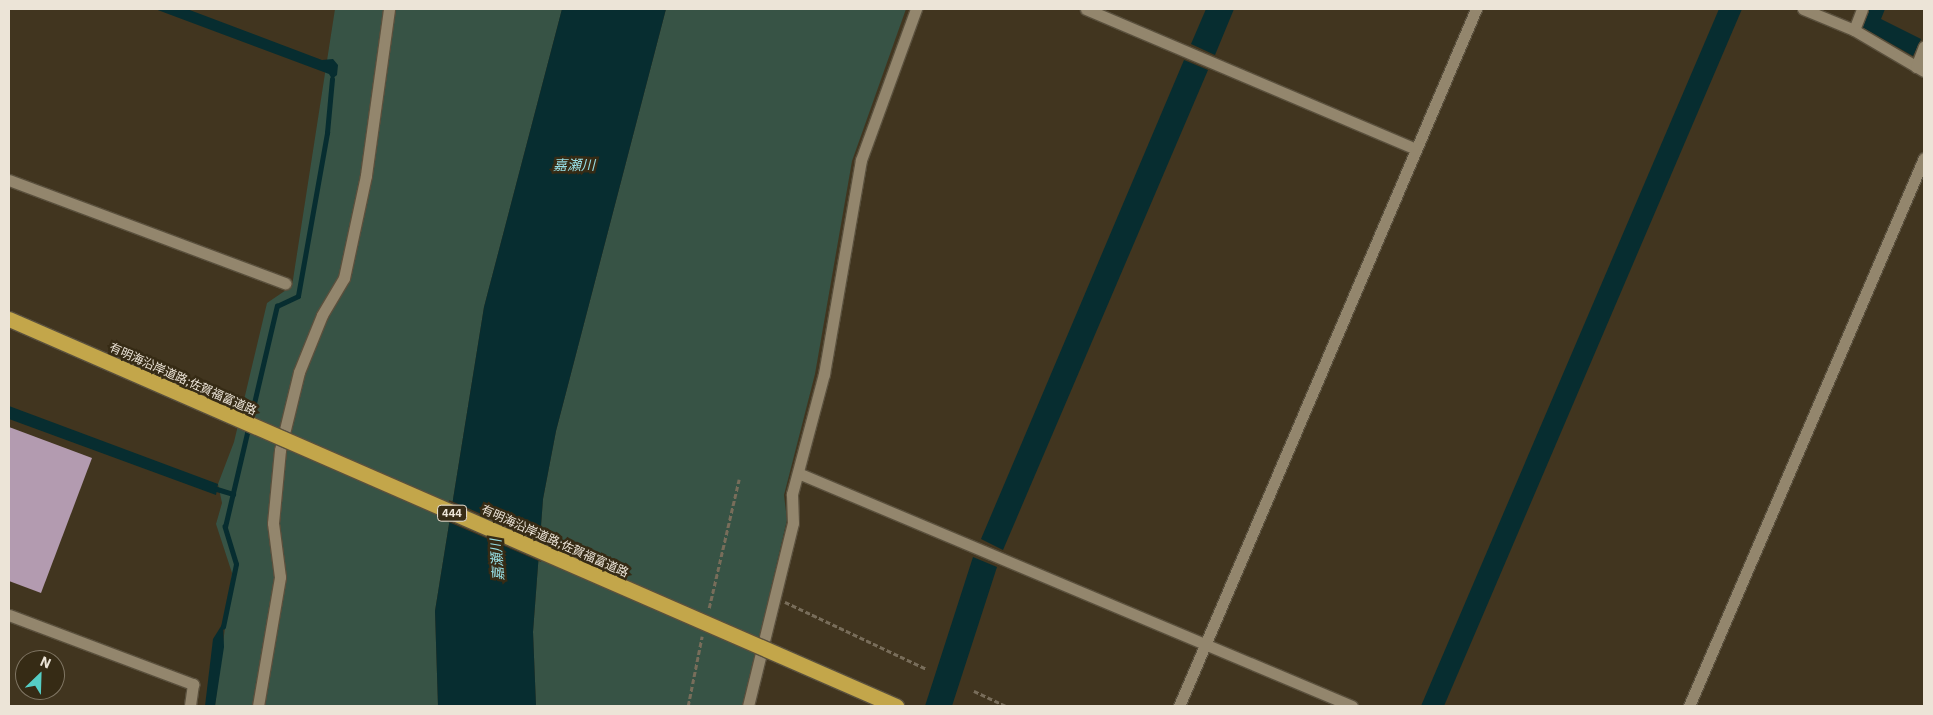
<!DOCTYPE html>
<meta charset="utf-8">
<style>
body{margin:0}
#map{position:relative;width:1933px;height:715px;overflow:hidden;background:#41351f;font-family:"IBM Plex Sans","Noto Sans JP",sans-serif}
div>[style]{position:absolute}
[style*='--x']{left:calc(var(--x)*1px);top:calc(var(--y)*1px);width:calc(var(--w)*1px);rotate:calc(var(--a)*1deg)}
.green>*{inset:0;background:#375345}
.water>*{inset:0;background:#072d30}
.pier>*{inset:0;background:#41351f}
.stream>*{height:4.5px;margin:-2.25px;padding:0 2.25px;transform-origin:2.25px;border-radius:2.25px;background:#072d30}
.building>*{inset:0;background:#b39bb0}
.path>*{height:2.5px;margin-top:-1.25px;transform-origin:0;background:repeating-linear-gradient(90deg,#786d5a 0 5px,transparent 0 7.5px)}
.roads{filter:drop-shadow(1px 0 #5a503d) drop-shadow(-1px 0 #5a503d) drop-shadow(0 1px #5a503d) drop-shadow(0 -1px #5a503d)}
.street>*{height:11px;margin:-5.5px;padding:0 5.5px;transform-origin:5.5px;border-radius:5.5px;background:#93866d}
.bridges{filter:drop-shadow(1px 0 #5a503d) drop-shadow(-1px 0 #5a503d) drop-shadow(0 1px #5a503d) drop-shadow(0 -1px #5a503d)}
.highway-bridge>*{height:15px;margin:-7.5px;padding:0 7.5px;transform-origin:7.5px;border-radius:7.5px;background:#c3a64a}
span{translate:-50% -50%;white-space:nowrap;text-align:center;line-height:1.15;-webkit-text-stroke:5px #362b15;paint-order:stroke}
.shield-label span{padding:1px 4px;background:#362b15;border:1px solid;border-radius:4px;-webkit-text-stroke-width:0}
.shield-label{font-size:11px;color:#ece4d7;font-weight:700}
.street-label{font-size:12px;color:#ece4d7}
.water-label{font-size:14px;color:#97dee4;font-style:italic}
.frame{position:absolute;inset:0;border:10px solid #ece4d7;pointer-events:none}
.north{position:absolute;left:15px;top:650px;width:50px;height:50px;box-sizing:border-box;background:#362b15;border:1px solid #7f7563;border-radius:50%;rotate:24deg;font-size:14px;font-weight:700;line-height:20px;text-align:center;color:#ece4d7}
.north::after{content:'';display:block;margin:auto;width:18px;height:22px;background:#55cec5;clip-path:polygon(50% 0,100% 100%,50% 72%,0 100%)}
</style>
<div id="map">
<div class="green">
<i style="clip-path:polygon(335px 9px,562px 9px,484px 307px,435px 611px,438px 706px,215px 706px,232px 573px,216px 524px,222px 503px,218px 484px,234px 442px,267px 303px,292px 286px)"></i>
<i style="clip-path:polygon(666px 9px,906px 9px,852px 161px,815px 374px,784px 495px,787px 520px,743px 706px,536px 706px,533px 632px,543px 499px,556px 431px)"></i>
</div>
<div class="water">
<i style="clip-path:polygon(155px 9px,187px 9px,322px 60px,333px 59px,338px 65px,337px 75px,332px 79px,329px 74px)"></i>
<i style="clip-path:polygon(562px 9px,666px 9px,556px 431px,543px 499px,533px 632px,536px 706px,438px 706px,435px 611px,484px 307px)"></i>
<i style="clip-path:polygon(1206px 9px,1234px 9px,1215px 55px,1191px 44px)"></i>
<i style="clip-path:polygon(1719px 9px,1742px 9px,1444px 706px,1421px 706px)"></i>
<i style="clip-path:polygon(1869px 9px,1885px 9px,1881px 19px,1921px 39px,1913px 56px,1862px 27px)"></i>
<i style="clip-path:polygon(1184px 60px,1208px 70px,1003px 550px,981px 539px)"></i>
<i style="clip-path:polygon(9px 406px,218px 484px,216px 495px,9px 419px)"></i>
<i style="clip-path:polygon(973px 557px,997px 567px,952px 706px,925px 706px)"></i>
<i style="clip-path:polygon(223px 623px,224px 647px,215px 706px,205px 706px,213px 639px)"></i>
</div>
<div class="pier">
<i style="clip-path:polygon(449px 500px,542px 540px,541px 562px,446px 521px)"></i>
</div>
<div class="stream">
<i style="--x:217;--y:489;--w:17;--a:17"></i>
<i style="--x:223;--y:627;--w:64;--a:-78.3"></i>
<i style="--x:236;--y:564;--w:39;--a:-107"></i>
<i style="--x:225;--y:527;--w:227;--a:-76.8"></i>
<i style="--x:277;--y:306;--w:23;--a:-25"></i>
<i style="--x:298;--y:296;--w:166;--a:-79.9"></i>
<i style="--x:327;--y:133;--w:54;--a:-84.7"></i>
</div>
<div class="building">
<i style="clip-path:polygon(9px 427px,92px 458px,41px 593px,9px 581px)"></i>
</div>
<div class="path">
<i style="--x:785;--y:602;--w:157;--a:25.3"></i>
<i style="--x:709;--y:608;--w:132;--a:-76.9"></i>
<i style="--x:974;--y:691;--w:35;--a:25"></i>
<i style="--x:688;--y:706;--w:71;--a:-78.7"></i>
</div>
<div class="roads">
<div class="street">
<i style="--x:1086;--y:9;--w:358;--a:23"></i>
<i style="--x:1803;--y:9;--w:55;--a:22.4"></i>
<i style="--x:1854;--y:30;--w:81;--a:30.4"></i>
<i style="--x:1854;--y:30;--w:22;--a:-69"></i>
<i style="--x:1916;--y:67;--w:22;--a:-69"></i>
<i style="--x:9;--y:180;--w:295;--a:20.5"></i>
<i style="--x:798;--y:473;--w:601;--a:22.81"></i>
<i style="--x:9;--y:615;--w:197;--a:20.6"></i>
<i style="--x:193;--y:684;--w:22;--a:98"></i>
<i style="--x:258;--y:706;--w:131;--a:-80.3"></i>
<i style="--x:280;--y:577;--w:54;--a:-97.4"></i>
<i style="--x:273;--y:523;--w:73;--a:-84.5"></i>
<i style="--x:280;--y:450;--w:80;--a:-76.3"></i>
<i style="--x:299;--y:372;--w:61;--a:-68"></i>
<i style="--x:322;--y:315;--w:43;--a:-59.3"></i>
<i style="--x:344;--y:278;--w:105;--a:-77.9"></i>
<i style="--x:366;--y:175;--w:168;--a:-82.1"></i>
<i style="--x:748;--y:706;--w:188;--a:-76.2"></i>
<i style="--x:793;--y:523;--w:29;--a:-92"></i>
<i style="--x:792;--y:494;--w:124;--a:-75.1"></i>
<i style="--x:824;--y:374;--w:217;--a:-80.2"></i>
<i style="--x:861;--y:160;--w:161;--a:-70"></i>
<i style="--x:1179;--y:706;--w:758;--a:-66.92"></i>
<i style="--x:1689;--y:706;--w:596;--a:-66.79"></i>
</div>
</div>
<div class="bridges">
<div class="highway-bridge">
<i style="--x:9;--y:319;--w:968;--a:23.57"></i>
</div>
</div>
<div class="shield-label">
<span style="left:452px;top:513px">444</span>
</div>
<div class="street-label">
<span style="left:183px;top:379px;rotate:24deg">有明海沿岸道路;佐賀福富道路</span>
<span style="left:555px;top:541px;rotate:24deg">有明海沿岸道路;佐賀福富道路</span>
</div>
<div class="water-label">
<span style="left:574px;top:165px">嘉瀬川</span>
<span style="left:497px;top:560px;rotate:-94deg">嘉瀬川</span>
</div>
<div class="frame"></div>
<div class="north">N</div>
</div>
